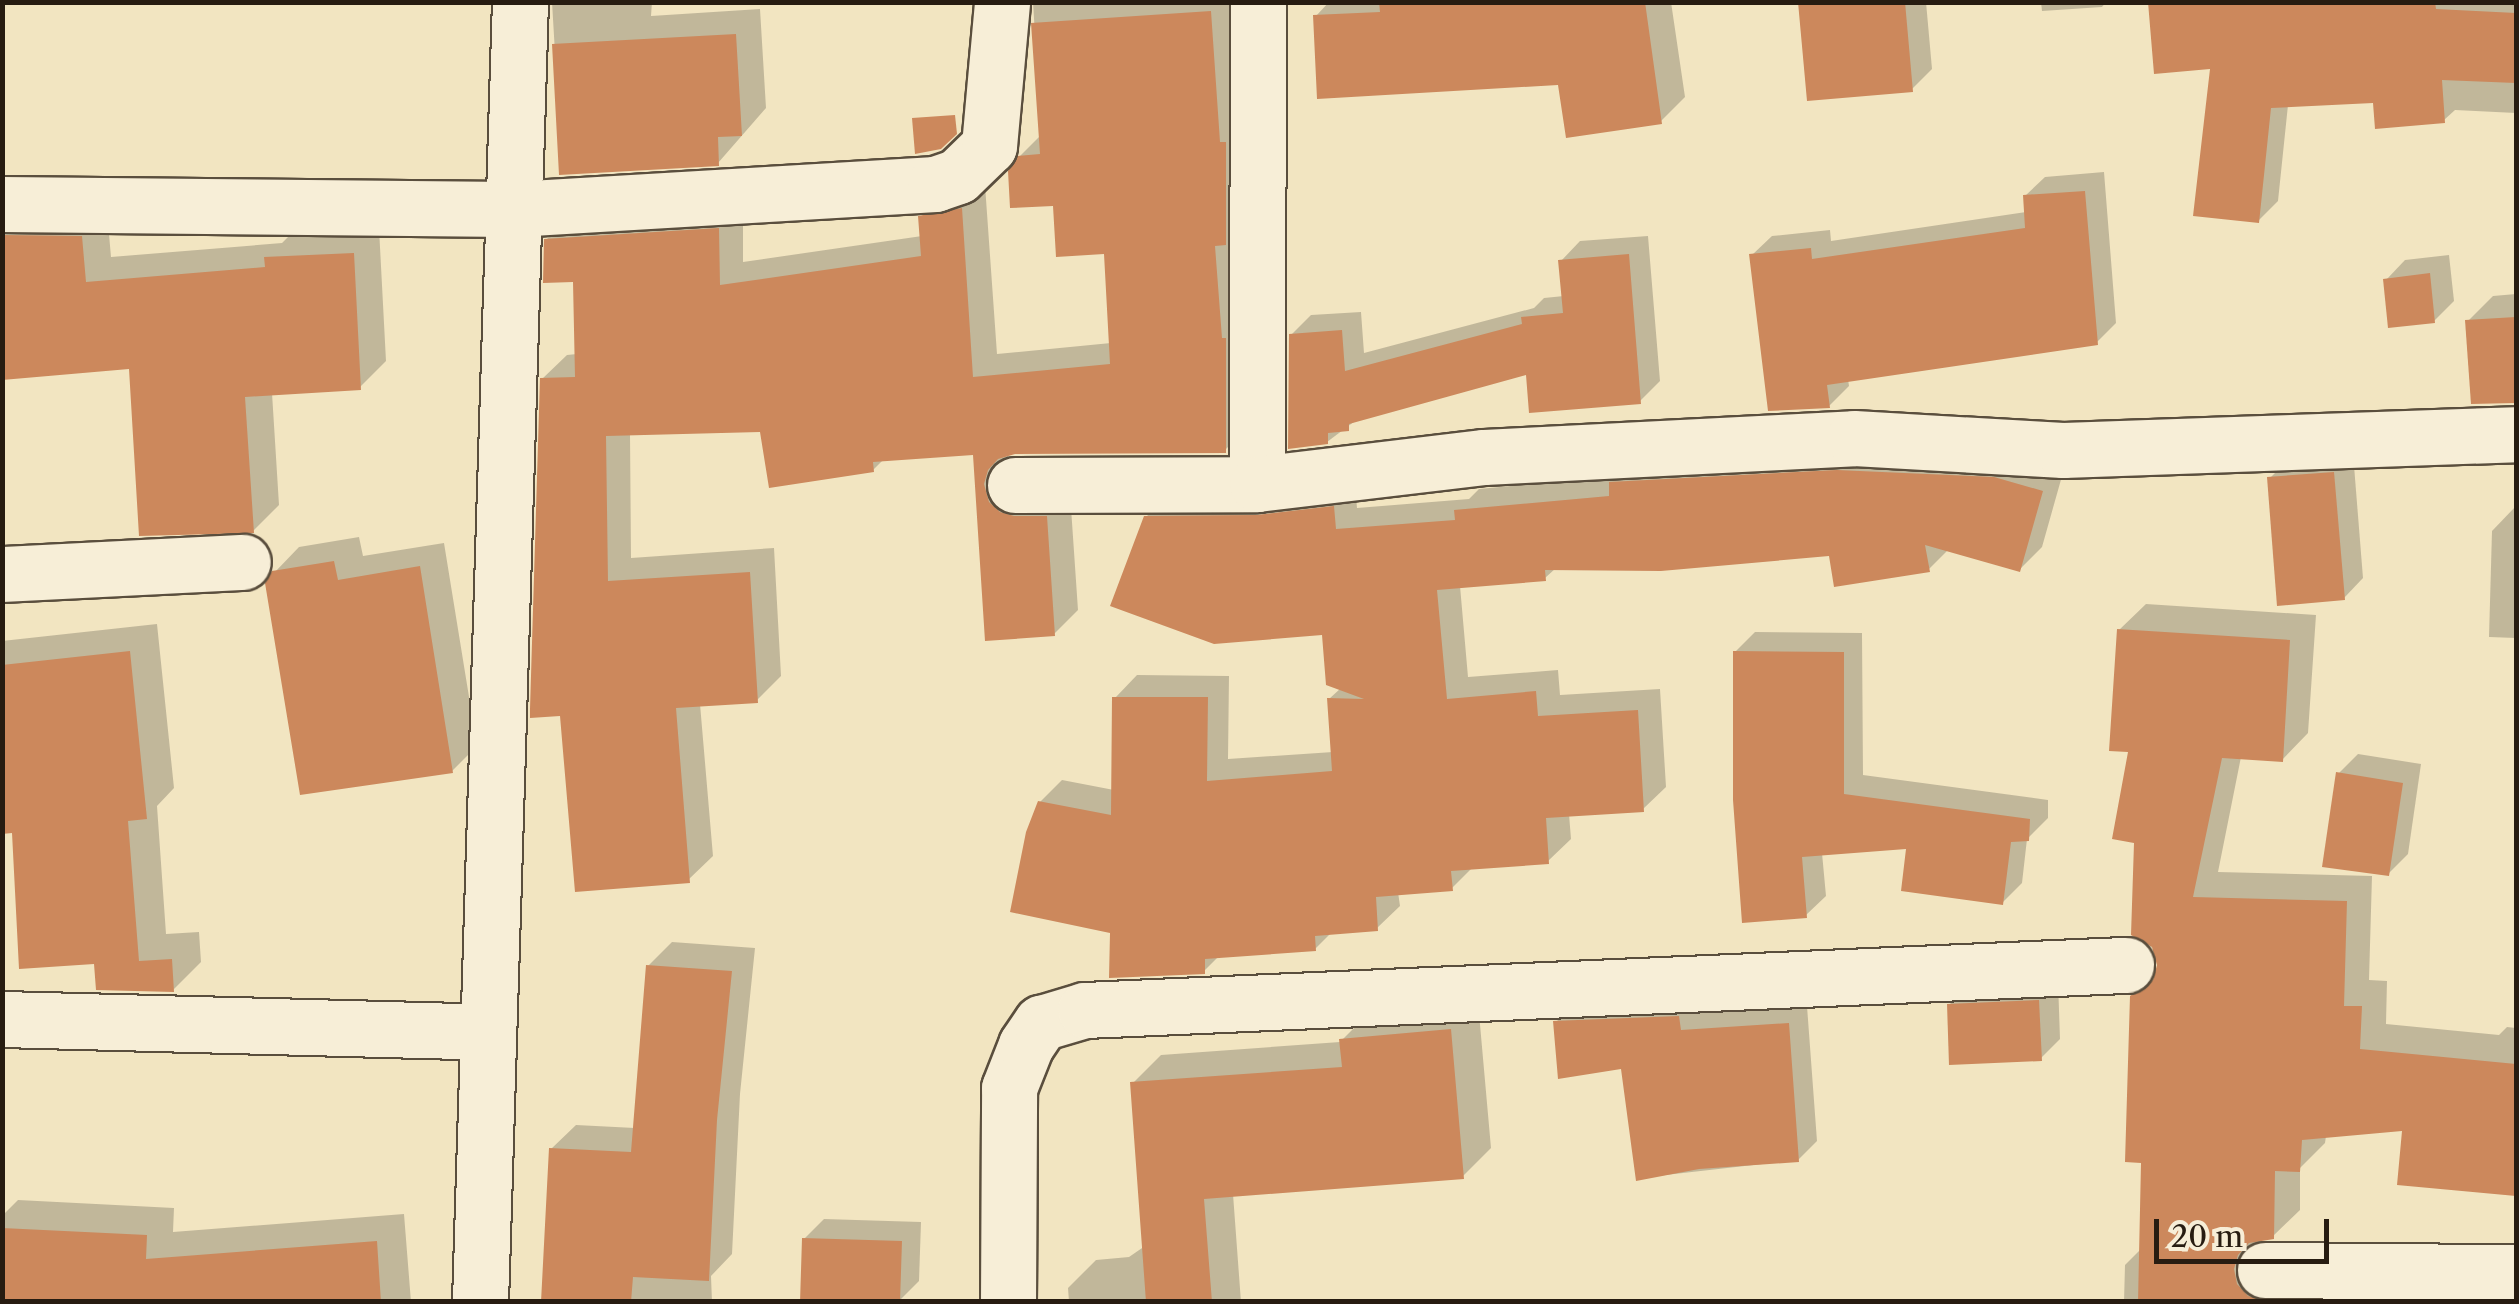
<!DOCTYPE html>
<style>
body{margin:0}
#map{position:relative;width:2519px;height:1304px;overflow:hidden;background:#f2e5c1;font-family:"Libre Caslon Text",serif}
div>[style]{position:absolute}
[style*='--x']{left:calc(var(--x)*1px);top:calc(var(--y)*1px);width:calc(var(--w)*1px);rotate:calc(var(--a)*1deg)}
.shadow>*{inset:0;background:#0003}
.building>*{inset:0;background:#cc885c}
.roads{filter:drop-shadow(2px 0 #5a4e3d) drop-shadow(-2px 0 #5a4e3d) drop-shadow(0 2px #5a4e3d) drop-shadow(0 -2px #5a4e3d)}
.minor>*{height:55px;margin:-27.5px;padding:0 27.5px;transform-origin:27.5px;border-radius:27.5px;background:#f7eed7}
span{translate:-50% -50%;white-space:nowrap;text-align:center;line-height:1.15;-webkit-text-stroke:9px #f7eed7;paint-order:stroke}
.frame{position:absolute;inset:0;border:5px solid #271c11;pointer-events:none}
.scale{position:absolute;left:2154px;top:1219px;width:175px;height:45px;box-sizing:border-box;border:5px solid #271c11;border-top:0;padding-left:12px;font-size:30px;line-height:35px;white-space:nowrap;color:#271c11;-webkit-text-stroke:8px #f7eed7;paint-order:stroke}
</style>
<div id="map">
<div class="shadow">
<i style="clip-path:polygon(552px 2px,652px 2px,651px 16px,760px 9px,766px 108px,718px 163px,562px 172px)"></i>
<i style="clip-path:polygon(1033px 2px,1236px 2px,1249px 426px,1225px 450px,1008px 453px,1012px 477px,1070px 493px,1078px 610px,1054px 634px,987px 638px,975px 452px,885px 458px,873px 470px,762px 430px,630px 433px,631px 558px,774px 548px,781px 676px,757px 700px,700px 704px,713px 856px,688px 880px,542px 379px,567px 355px,577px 354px,576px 280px,546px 240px,571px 215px,743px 205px,743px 262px,922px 236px,921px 217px,945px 193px,985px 185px,997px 354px,1111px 343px,1107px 251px,1055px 203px,1019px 157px,1041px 135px)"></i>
<i style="clip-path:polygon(1329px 2px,1671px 2px,1685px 97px,1660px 122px,1560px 82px,1316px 16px)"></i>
<i style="clip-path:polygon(1801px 2px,1926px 2px,1932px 69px,1912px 89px)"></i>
<i style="clip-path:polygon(2041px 2px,2106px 2px,2102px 7px,2042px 11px)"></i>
<i style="clip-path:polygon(2150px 2px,2516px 2px,2516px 113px,2455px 110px,2444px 120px,2375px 101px,2288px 105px,2278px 201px,2258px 221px,2213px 66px)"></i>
<i style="clip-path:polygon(2104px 172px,2116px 323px,2096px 343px,1848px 379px,1849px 386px,1829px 406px,1752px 255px,1772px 236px,1830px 230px,1831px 241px,2026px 212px,2025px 196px,2045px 177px)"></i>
<i style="clip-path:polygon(2px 209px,107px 211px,111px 257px,282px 243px,293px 232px,379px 228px,386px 361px,360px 387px,272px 393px,279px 505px,253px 531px,131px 366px,2px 378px)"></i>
<i style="clip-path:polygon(1648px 236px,1660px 381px,1640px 401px,1528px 372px,1359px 418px,1327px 442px,1291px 335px,1311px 315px,1361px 312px,1364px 353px,1534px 308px,1544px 298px,1564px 296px,1561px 261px,1580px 241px)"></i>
<i style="clip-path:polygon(2449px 255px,2454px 301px,2434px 321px,2386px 280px,2405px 260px)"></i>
<i style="clip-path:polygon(2516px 294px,2516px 400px,2473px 402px,2468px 321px,2493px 296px)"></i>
<i style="clip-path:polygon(2353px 453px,2363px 578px,2344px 598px,2270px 478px,2290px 458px)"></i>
<i style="clip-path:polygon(1634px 460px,2064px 469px,2042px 547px,2020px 569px,1949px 549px,1929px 569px,1831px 553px,1556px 568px,1545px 578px,1460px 586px,1468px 677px,1558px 670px,1560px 695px,1660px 689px,1666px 787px,1643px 809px,1569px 814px,1571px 839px,1548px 861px,1473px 867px,1452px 888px,1398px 892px,1400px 906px,1377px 928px,1332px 932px,1315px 949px,1219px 956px,1204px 971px,1112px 931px,1040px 802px,1062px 780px,1114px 790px,1115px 698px,1137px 675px,1229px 676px,1228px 759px,1333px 752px,1329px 699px,1341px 688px,1324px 632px,1146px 517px,1169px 494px,1355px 485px,1357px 508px,1469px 499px,1479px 489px,1618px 476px)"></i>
<i style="clip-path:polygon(2516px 506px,2516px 638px,2489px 637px,2492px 531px)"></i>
<i style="clip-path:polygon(359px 537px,363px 556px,444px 543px,477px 746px,452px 771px,274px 573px,299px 547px)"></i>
<i style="clip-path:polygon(2146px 604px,2316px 615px,2308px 733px,2282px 760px,2241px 757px,2218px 872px,2372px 876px,2369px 980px,2387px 981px,2386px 1024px,2499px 1035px,2507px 1027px,2516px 1028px,2516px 1193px,2400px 1183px,2405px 1128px,2326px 1136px,2325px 1143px,2300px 1168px,2300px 1210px,2273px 1236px,2259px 1239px,2263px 1258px,2299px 1275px,2298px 1302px,2124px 1302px,2125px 1265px,2142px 1248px,2143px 1160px,2132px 997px,2158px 971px,2136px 841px,2119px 630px)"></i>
<i style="clip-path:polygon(157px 624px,174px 788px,157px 806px,166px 934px,199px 932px,201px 962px,173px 990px,97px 961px,14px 830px,2px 831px,2px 641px)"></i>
<i style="clip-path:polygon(1755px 632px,1862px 633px,1863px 775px,2048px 800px,2048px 818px,2027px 839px,2022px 883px,2002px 903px,1909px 847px,1822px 853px,1826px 896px,1806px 915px,1735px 652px)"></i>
<i style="clip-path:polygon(2358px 754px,2421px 764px,2408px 854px,2388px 874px,2338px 774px)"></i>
<i style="clip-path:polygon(672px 942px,755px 948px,740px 1094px,732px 1254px,711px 1276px,712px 1302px,544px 1302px,551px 1149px,576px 1125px,635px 1128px,648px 966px)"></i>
<i style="clip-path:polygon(2058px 981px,2060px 1039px,2040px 1059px,1949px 1005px,1969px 985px)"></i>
<i style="clip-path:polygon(1698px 998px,1699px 1012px,1807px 1006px,1817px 1141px,1798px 1160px,1639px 1178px,1623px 1066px,1556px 1022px,1575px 1003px)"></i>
<i style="clip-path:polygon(1478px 1002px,1491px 1148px,1463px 1176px,1233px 1194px,1241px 1302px,1069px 1302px,1068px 1288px,1096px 1260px,1129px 1257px,1145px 1246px,1133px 1083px,1161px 1055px,1340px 1042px,1370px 1012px)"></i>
<i style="clip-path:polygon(18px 1200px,174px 1208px,173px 1232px,404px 1214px,411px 1302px,2px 1302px,2px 1216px)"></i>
<i style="clip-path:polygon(824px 1219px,921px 1222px,919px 1281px,900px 1300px,804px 1239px)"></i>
</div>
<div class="building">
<i style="clip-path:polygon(1379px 2px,1645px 2px,1662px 124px,1566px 138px,1558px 85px,1317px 99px,1313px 15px,1380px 12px)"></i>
<i style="clip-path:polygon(1798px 2px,1905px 2px,1913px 92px,1807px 101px)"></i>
<i style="clip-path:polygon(2148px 2px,2435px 2px,2436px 9px,2516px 13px,2516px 83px,2442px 80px,2445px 123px,2375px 129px,2373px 103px,2271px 108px,2259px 223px,2193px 216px,2210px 69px,2154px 74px)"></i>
<i style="clip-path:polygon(1211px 11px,1220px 142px,1226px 142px,1226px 245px,1215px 246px,1222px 338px,1226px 338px,1226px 453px,1015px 454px,998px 459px,988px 470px,984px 484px,989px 502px,1000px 512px,1014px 516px,1047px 516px,1055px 636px,985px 641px,973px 455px,873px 462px,874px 472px,769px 488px,760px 432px,606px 436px,608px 581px,750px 572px,758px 703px,676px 708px,690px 883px,575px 892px,560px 716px,530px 718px,530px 709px,540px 378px,575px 377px,573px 282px,543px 283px,544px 239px,719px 228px,720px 285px,921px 256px,918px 216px,962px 208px,973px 377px,1110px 364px,1104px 254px,1056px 257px,1053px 206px,1010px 208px,1008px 171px,1017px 156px,1040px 154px,1031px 23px)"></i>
<i style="clip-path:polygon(736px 34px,742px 136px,718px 137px,719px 166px,559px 175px,552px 44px)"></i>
<i style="clip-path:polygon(955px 115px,957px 134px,941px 149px,915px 154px,912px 118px)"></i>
<i style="clip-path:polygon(2085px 191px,2098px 345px,1827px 385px,1830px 408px,1768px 411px,1749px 254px,1811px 248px,1812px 259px,2025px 228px,2023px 195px)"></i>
<i style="clip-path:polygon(2px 235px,82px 236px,86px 282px,265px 267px,264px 257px,354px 253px,361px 390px,245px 397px,254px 533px,139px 536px,129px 369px,2px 380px)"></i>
<i style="clip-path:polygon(1629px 254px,1641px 404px,1529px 413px,1526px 375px,1349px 424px,1349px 431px,1328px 433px,1328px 444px,1288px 449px,1289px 334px,1342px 330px,1345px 371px,1522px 324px,1521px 317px,1563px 313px,1558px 260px)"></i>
<i style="clip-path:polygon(2430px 273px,2435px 323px,2388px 328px,2383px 279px)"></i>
<i style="clip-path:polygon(2516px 317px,2516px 403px,2471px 404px,2465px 320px)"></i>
<i style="clip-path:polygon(1837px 470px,1994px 477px,2043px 491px,2020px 572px,1925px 545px,1930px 572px,1834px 587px,1829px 556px,1661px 571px,1545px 570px,1546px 581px,1437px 590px,1447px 699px,1536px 691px,1538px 716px,1638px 710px,1644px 812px,1546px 818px,1549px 864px,1451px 871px,1453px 891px,1376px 897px,1378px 931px,1315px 936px,1316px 951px,1205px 959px,1205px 974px,1109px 978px,1110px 933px,1010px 912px,1026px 832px,1038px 801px,1111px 815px,1112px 697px,1208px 697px,1207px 781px,1332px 771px,1327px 698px,1364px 699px,1326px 685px,1322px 635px,1214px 644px,1110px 606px,1144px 516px,1257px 515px,1334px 506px,1336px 529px,1455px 520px,1454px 510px,1609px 496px,1609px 482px)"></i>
<i style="clip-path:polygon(2334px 472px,2345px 600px,2277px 606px,2267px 477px)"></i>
<i style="clip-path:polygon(334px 561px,338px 580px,420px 566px,453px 773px,300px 795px,265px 583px,272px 571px)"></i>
<i style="clip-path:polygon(2117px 629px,2290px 640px,2283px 762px,2222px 758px,2193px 897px,2347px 901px,2344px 1006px,2362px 1006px,2360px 1049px,2516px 1064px,2516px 1196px,2397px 1185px,2402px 1131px,2302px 1140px,2300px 1172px,2275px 1171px,2274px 1239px,2249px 1243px,2238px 1255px,2234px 1269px,2237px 1284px,2248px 1296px,2273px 1302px,2138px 1302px,2141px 1163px,2125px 1162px,2130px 996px,2153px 980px,2157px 965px,2152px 947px,2131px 935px,2134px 843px,2112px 839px,2128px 752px,2109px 751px)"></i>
<i style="clip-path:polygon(130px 651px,147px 819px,128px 821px,139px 961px,172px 959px,174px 992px,96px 990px,94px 964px,19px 969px,12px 833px,2px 834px,2px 665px)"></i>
<i style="clip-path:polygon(1733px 651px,1844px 652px,1844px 794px,2030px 819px,2029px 841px,2011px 842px,2003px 905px,1901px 891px,1906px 849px,1802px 857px,1807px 918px,1742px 923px,1733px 800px)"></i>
<i style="clip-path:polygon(2336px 772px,2403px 783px,2389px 876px,2322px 867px)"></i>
<i style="clip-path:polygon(646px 965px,732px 971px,717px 1120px,709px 1281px,633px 1277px,631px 1302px,541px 1302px,549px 1148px,631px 1152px)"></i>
<i style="clip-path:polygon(2039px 1000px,2042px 1061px,1949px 1065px,1947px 1004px)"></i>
<i style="clip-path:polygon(1679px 1016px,1681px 1030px,1789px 1023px,1799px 1162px,1699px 1169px,1636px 1181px,1621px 1069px,1558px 1079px,1553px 1021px)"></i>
<i style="clip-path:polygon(1451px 1029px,1464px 1179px,1204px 1199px,1212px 1302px,1146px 1302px,1130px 1082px,1342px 1067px,1339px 1039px)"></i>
<i style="clip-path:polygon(2px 1228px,147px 1235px,146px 1259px,377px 1241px,381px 1302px,2px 1302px)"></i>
<i style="clip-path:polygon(802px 1238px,902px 1241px,900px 1302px,800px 1302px)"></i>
</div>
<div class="roads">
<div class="minor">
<i style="--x:2;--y:204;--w:512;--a:0.56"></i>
<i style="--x:514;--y:209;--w:422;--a:-3.4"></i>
<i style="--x:935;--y:184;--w:24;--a:-19"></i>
<i style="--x:958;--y:176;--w:43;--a:-44.1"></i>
<i style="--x:989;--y:146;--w:145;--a:-84.8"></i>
<i style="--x:1257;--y:484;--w:482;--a:-89.9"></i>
<i style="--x:1015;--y:485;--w:242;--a:-0.2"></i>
<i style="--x:1257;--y:484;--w:229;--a:-6.8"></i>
<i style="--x:1484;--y:457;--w:370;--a:-2.9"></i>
<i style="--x:1854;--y:438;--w:209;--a:3.3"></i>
<i style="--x:2063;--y:450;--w:453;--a:-2"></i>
<i style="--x:2;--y:574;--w:241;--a:-2.9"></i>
<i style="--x:2;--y:1019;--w:486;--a:1.5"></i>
<i style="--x:2265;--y:1270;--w:251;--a:0.5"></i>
<i style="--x:480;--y:1302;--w:1301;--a:-88.24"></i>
<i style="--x:1008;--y:1302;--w:214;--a:-89.7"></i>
<i style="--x:1009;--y:1088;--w:46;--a:-68.4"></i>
<i style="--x:1026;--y:1045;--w:27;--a:-56"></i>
<i style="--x:1041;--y:1023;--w:46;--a:-16.5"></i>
<i style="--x:1085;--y:1010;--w:1042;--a:-2.48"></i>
</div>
</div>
<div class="frame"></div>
<div class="scale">20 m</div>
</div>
